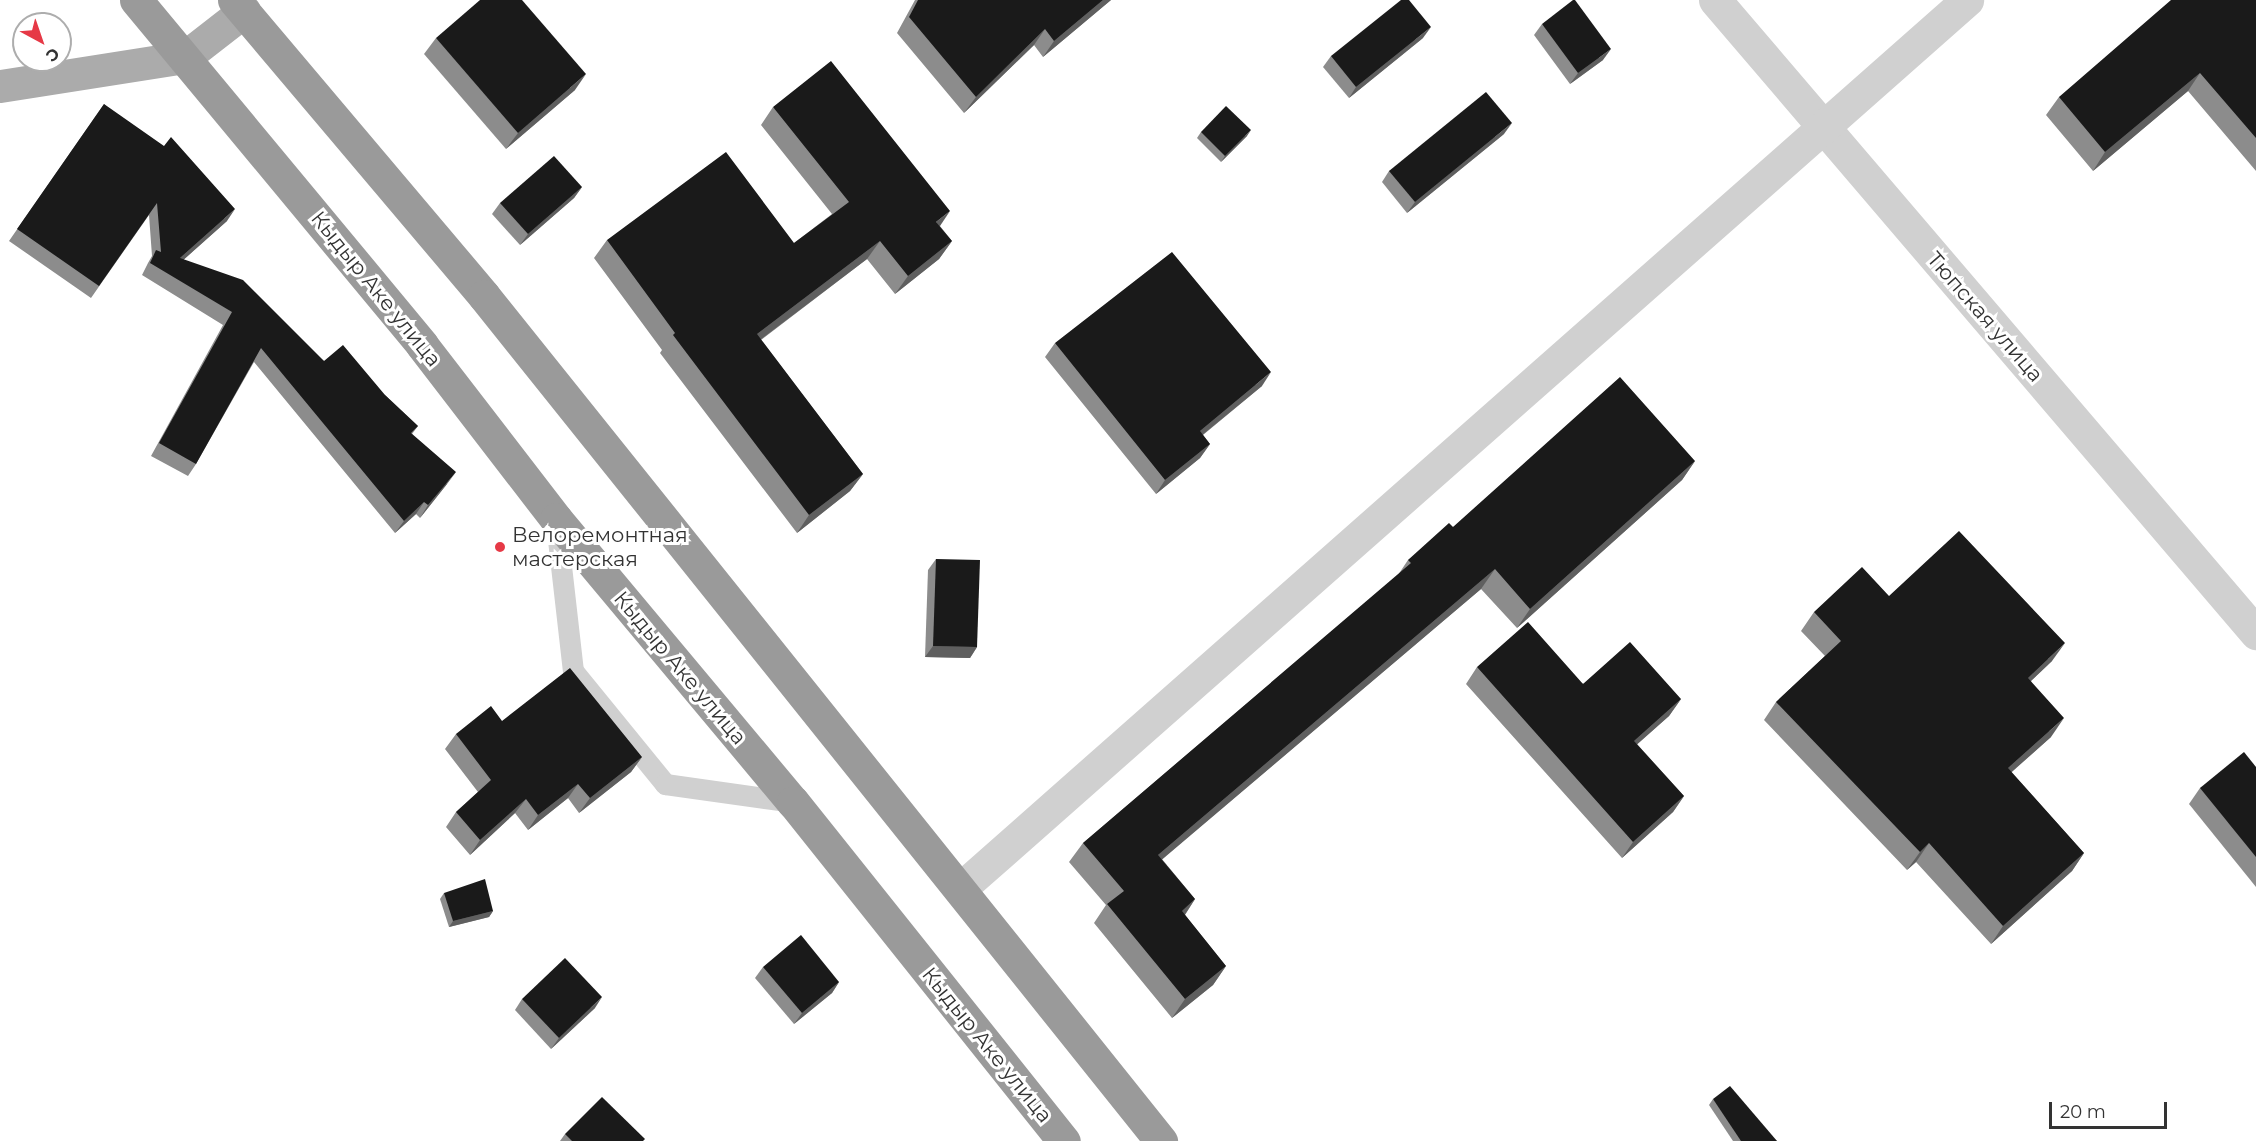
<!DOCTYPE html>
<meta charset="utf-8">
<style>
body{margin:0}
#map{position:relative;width:2256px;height:1141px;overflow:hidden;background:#fff;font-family:Montserrat,sans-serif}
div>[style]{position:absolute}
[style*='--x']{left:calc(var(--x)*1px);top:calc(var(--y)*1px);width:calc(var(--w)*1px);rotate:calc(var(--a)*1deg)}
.lane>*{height:21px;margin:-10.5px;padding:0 10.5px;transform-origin:10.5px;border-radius:10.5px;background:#d0d0d0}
.street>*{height:33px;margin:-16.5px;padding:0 16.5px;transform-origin:16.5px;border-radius:16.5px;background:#d0d0d0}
.primary>*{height:33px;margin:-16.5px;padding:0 16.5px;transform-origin:16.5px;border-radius:16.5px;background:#ababab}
.highway>*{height:33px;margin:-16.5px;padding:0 16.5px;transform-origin:16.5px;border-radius:16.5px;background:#9a9a9a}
.wall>*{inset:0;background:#8c8c8c}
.shaded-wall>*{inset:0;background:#5f5f5f}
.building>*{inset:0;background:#1a1a1a}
.dots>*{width:16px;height:16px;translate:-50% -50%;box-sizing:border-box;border:3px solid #fff;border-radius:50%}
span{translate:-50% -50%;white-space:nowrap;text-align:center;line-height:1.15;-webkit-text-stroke:6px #fff;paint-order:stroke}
.street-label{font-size:21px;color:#333}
.poi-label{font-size:21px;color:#333}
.left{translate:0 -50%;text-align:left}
.north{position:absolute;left:12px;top:12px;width:60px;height:60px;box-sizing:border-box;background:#fff;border:2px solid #adadad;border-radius:50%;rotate:140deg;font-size:16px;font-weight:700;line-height:24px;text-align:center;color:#333}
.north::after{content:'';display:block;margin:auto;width:21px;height:27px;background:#e63946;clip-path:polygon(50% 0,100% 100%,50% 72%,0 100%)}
.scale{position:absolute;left:2049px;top:1102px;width:118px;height:27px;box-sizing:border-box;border:3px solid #333;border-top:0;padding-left:8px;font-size:18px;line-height:21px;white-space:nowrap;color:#333;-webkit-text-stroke:4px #fff;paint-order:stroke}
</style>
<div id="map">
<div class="lane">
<i style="--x:556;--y:522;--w:150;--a:83.5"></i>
<i style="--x:573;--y:671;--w:146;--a:50.8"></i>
<i style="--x:665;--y:784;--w:129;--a:8"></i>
</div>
<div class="street">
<i style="--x:1715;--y:0;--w:833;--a:49.48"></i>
<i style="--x:961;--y:888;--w:1342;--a:-41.43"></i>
</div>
<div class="primary">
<i style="--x:0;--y:86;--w:187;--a:-8.9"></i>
<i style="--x:185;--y:57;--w:75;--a:-37.9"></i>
</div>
<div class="highway">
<i style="--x:136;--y:0;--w:448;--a:50.3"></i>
<i style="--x:422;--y:345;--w:220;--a:52.4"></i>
<i style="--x:556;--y:519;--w:369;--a:50.1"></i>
<i style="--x:793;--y:802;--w:434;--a:51.4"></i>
<i style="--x:234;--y:0;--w:387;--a:49.8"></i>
<i style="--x:484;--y:296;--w:1083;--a:51.3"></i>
</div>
<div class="wall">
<i style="clip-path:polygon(915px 0,1111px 0,1043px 57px,1034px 45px,964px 113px,897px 33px)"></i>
<i style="clip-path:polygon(2256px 0,2256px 171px,2188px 91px,2093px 171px,2046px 115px,2059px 97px)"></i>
<i style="clip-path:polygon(1542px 24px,1603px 60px,1570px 84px,1534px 35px)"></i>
<i style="clip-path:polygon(436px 38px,575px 90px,506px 149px,424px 54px)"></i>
<i style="clip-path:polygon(1423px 38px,1349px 98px,1323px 67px,1331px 56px)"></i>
<i style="clip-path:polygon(104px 104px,227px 221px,183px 260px,324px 361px,385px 395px,418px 426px,412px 434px,447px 484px,420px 518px,416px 514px,395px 533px,254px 362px,196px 464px,188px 476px,151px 456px,223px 325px,142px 275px,148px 263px,152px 256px,149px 215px,91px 298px,9px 241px)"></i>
<i style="clip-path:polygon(773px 107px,940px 226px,952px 241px,939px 259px,895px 294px,867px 259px,761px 340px,863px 474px,850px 491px,797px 533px,660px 353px,662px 350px,594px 258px,607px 240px,794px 243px,832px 214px,761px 125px)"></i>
<i style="clip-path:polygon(1201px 132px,1247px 136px,1221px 162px,1197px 138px)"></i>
<i style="clip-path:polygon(1504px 134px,1407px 213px,1382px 182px,1389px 171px)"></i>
<i style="clip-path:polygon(582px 187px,574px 198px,520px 245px,492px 214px,500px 203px)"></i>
<i style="clip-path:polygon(1055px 343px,1262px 386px,1203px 435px,1210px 444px,1200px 458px,1156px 494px,1045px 357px)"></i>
<i style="clip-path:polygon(1695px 461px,1682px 480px,1517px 628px,1481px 589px,1162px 859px,1195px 899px,1185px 915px,1226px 966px,1213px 985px,1172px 1018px,1094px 923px,1106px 905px,1069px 862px,1083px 843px,1398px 575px,1408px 560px,1453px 527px)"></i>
<i style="clip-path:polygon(936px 559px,977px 647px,970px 658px,925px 657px,928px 570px)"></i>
<i style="clip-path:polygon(1889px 596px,2052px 661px,2031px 681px,2051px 737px,2011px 772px,2084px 853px,2072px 871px,1991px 944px,1916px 862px,1907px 870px,1764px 720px,1776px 702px,1825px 656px,1801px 631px,1814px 612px)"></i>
<i style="clip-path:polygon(1477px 667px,1681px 699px,1669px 716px,1637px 744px,1684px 796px,1673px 812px,1622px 858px,1466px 684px)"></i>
<i style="clip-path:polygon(502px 721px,642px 757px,631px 772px,579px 813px,568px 798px,528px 830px,515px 813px,470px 855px,446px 827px,456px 812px,478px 792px,445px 749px,456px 734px)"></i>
<i style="clip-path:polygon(2256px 767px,2256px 887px,2189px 804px,2200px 788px)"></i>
<i style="clip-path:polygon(444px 893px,493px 911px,489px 917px,449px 927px,440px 899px)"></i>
<i style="clip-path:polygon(763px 967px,839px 982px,832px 993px,794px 1024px,755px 978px)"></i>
<i style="clip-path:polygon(522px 999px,595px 1008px,551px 1049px,515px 1010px)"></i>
<i style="clip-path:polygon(1713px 1099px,1777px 1141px,1733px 1141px,1709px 1105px)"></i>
<i style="clip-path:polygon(565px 1134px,643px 1141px,560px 1141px)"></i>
</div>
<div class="shaded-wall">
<i style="clip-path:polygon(1103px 0,1111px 0,1043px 57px,1054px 41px)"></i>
<i style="clip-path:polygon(1431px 27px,1423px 38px,1349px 98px,1356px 87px)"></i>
<i style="clip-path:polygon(1045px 29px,1034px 45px,964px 113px,976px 97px)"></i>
<i style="clip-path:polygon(1611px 49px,1603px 60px,1570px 84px,1578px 73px)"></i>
<i style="clip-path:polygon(2200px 73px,2188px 91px,2093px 171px,2105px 152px)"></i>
<i style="clip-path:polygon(586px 74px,575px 90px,506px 149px,518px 133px)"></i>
<i style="clip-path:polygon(1512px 123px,1504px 134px,1407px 213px,1415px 202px)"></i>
<i style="clip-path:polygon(1251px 130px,1247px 136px,1221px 162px,1225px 156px)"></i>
<i style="clip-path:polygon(582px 187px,574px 198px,520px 245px,528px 234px)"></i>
<i style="clip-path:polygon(235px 209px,227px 221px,171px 271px,180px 258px)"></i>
<i style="clip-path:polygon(950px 211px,938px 229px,936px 222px)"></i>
<i style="clip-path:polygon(880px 241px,867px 259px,744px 352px,757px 334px)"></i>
<i style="clip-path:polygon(952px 241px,939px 259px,895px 294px,908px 276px)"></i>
<i style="clip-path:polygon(1271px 372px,1262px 386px,1190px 445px,1200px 431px)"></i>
<i style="clip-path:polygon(1210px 444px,1200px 458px,1156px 494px,1165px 480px)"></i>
<i style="clip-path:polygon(1695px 461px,1682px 480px,1517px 628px,1530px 609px)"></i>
<i style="clip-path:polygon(456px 472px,447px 484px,420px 518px,428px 505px)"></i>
<i style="clip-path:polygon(863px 474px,850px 491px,797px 533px,809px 515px)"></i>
<i style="clip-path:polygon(424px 502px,416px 514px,395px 533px,404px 521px)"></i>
<i style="clip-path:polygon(1495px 569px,1481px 589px,1145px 874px,1158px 855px)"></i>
<i style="clip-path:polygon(2065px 643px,2052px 661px,2015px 696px,2028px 678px)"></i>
<i style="clip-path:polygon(933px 646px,977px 647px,970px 658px,925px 657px)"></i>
<i style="clip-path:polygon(1681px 699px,1669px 716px,1623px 757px,1634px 741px)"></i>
<i style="clip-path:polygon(2064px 718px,2051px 737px,1995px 787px,2008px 768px)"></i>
<i style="clip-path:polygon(642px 757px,631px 772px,579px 813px,590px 798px)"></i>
<i style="clip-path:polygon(578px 784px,568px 798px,528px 830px,538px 815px)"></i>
<i style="clip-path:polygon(1684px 796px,1673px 812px,1622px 858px,1633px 842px)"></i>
<i style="clip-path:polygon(526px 799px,515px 813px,470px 855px,480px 840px)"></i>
<i style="clip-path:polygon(1929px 843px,1916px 862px,1907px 870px,1920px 852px)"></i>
<i style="clip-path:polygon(2084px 853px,2072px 871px,1991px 944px,2003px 926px)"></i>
<i style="clip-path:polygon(1195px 899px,1182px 919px,1182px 911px)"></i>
<i style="clip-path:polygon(493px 911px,489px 917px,449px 927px,453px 921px)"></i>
<i style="clip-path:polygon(1226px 966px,1213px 985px,1172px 1018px,1185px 999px)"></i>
<i style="clip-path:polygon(839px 982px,832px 993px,794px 1024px,802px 1013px)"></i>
<i style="clip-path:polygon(602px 997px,595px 1008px,551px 1049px,559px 1038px)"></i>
</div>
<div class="building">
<i style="clip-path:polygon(480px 0,522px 0,586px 74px,518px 133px,436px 38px)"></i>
<i style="clip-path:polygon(918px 0,1103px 0,1054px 41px,1045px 29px,976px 97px,909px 17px)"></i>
<i style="clip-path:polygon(1401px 0,1409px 0,1431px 27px,1356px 87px,1331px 56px)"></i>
<i style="clip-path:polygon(1573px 0,1575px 0,1611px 49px,1578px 73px,1542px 24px)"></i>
<i style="clip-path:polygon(2171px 0,2256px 0,2256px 138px,2200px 73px,2105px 152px,2059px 97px)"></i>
<i style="clip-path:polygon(831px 61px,950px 211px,936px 222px,952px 241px,908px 276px,880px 241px,757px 334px,863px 474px,809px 515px,673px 335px,675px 333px,607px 240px,726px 152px,794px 243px,849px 202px,773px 107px)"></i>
<i style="clip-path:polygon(1486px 92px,1512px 123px,1415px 202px,1389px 171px)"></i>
<i style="clip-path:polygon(104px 104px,164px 146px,171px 137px,235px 209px,180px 258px,243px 280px,324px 361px,343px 345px,385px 395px,418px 426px,411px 433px,456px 472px,428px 505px,424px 502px,404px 521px,261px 348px,196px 464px,159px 443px,232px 312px,150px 263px,156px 250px,161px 252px,157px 203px,99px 286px,17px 229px)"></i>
<i style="clip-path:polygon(1226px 106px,1251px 130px,1225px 156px,1201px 132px)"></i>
<i style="clip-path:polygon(554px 156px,582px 187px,528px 234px,500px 203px)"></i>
<i style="clip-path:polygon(1172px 252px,1271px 372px,1200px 431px,1210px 444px,1165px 480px,1055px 343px)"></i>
<i style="clip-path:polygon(1620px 377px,1695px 461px,1530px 609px,1495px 569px,1158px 855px,1195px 899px,1182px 911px,1226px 966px,1185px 999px,1107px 904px,1124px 891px,1083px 843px,1411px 563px,1408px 560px,1449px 523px,1453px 527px)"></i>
<i style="clip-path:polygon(1959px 531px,2065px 643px,2028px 678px,2064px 718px,2008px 768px,2084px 853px,2003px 926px,1929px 843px,1920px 852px,1776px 702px,1841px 641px,1814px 612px,1862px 567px,1889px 596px)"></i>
<i style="clip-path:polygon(936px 559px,980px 560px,977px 647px,933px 646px)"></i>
<i style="clip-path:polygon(1528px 622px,1583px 684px,1630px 642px,1681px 699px,1634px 741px,1684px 796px,1633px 842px,1477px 667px)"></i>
<i style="clip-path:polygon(570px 668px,642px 757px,590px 798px,578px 784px,538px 815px,526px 799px,480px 840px,456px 812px,491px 780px,456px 734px,491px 706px,502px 721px)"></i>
<i style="clip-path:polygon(2244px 752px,2256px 767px,2256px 857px,2200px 788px)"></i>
<i style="clip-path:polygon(485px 879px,493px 911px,453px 921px,444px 893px)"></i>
<i style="clip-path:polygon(801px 935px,839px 982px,802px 1013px,763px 967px)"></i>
<i style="clip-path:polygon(565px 958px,602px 997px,559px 1038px,522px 999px)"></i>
<i style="clip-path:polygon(1730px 1086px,1777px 1141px,1741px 1141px,1713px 1099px)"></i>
<i style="clip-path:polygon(602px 1097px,645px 1139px,643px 1141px,572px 1141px,565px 1134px)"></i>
</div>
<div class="dots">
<i style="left:500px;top:547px;background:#e63946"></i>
</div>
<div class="street-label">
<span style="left:376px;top:289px;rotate:51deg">Кыдыр Аке улица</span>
<span style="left:1985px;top:317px;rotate:49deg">Тюпская улица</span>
<span style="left:680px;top:668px;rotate:50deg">Кыдыр Аке улица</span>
<span style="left:987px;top:1045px;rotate:51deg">Кыдыр Аке улица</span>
</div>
<div class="poi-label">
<span class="left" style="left:512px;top:547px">Велоремонтная<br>мастерская</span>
</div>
<div class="north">С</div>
<div class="scale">20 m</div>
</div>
